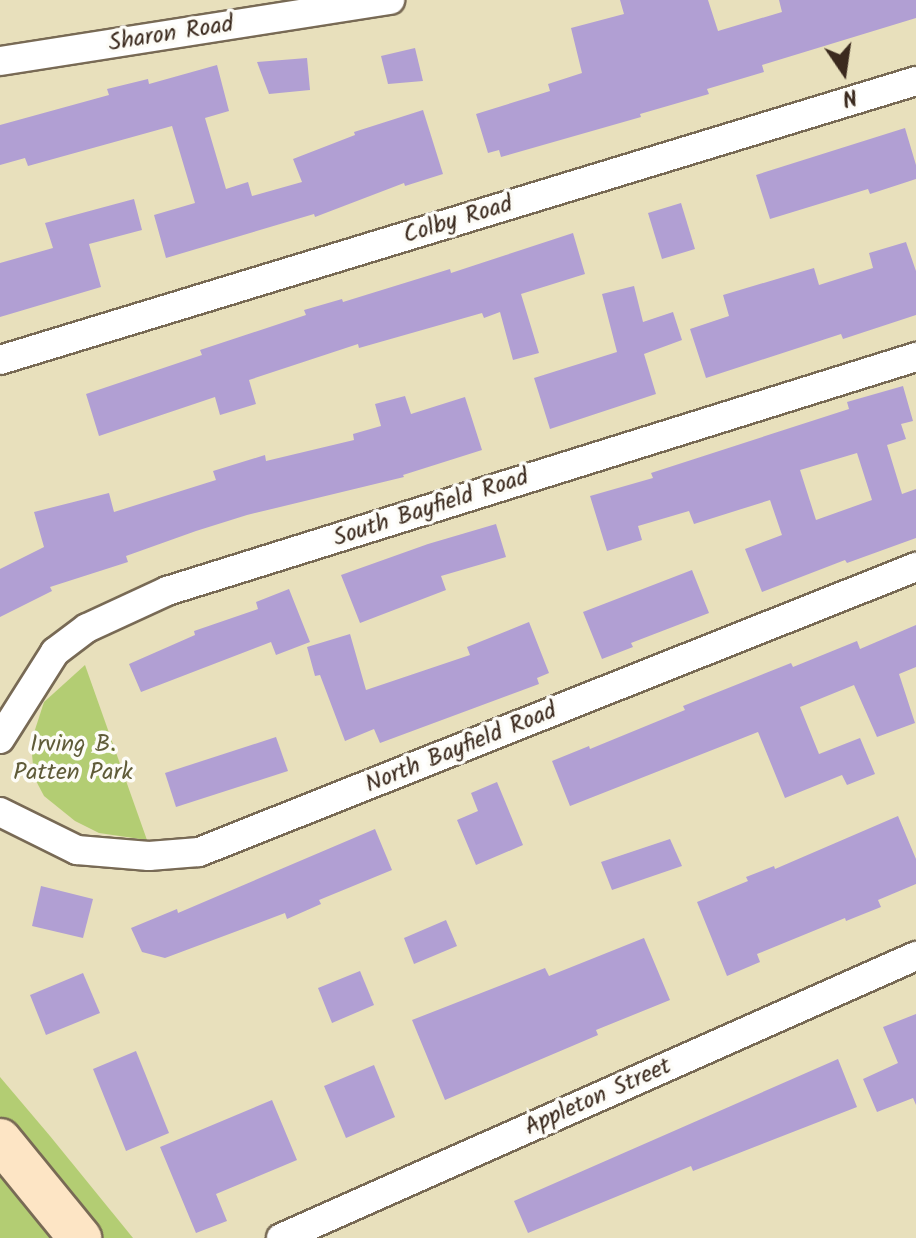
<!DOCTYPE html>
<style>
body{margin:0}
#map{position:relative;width:916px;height:1238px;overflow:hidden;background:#e8e0bc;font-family:Kalam,sans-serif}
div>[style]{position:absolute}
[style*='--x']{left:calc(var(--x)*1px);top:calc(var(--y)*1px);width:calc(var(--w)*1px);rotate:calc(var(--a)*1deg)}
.green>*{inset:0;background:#b3cd73}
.building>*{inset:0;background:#b19fd3}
.roads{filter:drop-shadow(2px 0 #786a55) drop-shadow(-2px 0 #786a55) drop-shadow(0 2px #786a55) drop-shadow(0 -2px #786a55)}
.minor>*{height:28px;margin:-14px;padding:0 14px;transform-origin:14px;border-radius:14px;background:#fff}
.secondary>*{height:42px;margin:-21px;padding:0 21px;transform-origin:21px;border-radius:21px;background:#fde5c5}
span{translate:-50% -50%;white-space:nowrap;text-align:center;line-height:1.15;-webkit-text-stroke:7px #fdfcf7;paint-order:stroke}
.street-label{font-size:24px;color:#3b2a1e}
.park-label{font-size:24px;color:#5f5b38}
.north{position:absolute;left:804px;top:32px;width:80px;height:80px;-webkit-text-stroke:6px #fdfcf7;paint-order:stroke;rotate:167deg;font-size:22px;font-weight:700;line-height:32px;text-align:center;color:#3b2a1e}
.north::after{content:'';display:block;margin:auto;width:28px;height:36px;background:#3b2a1e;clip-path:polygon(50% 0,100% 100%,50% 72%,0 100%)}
</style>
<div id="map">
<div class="green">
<i style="clip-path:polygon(85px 665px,147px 840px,99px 833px,75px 821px,44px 796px,34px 777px,31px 742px,44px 702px)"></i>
<i style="clip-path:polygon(0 1077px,50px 1136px,133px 1238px,0 1238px)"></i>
</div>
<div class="building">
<i style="clip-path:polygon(620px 0,708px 0,718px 31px,782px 12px,779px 0,916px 0,916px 18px,762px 65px,764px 72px,707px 89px,709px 94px,640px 114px,641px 117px,501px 157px,499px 150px,488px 153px,476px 114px,550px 91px,548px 84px,582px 73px,571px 28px,624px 14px)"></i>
<i style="clip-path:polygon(415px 48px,423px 81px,388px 84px,381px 56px)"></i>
<i style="clip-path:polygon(307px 58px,310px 90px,269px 94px,257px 62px)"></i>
<i style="clip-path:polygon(217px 65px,229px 111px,205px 118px,226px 189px,248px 182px,252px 196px,302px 182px,293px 159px,355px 135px,354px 132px,423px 110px,443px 174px,405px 186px,404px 183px,315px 217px,314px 214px,166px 258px,154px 215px,195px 203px,172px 126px,28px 166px,25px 158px,0 165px,0 125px,109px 95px,107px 89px,148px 79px,149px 84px)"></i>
<i style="clip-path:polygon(905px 128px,916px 165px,916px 179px,870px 194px,868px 189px,770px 219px,756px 175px)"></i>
<i style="clip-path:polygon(134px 199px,142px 230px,89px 244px,101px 287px,0 317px,0 263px,53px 248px,45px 223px)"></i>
<i style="clip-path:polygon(681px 203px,695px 249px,662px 259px,648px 213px)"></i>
<i style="clip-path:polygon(573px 233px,585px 274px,521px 294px,539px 353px,513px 360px,500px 312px,484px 318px,482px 313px,359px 348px,358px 344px,249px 380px,256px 404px,220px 415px,215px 397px,99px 436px,86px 394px,202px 355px,200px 350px,306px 315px,304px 310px,342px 299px,343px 302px,450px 269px,451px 273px)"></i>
<i style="clip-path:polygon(906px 242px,916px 271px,916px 315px,843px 339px,841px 334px,706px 378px,690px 329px,729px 316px,723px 295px,814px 268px,819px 285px,873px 268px,869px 253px)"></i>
<i style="clip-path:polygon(634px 286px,643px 322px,673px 312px,682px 340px,644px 354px,656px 394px,550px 429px,534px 378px,617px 352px,602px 294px)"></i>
<i style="clip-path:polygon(evenodd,903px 386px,913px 421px,901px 424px,906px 439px,887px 445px,902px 494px,916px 489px,916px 538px,847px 563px,845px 560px,762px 592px,745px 549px,782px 535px,770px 500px,694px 524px,689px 511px,638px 526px,642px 540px,607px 551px,590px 496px,653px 478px,651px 473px,849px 409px,847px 402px,903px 386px,857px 453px,872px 500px,816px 520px,800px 470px,857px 453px)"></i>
<i style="clip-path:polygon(405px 396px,411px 414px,465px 397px,482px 450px,403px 475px,404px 477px,247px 515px,196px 531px,126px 556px,128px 562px,50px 587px,52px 591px,0 617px,0 569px,44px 547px,34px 512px,109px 493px,114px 512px,216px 480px,213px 471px,265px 455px,266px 461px,354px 440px,353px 434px,381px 426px,375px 404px)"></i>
<i style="clip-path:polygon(496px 524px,506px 557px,441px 576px,446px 590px,360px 623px,341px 575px,428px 544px)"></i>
<i style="clip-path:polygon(692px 570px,709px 613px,631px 643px,633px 647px,602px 659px,583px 612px)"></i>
<i style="clip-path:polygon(289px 589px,310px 642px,276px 655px,271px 642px,141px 692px,129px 664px,195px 635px,194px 631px,258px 609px,256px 602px)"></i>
<i style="clip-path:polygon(529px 622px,549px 673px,537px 678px,539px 684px,380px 743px,374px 729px,345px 741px,320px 675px,315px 676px,307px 647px,350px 634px,366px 690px,470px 655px,467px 647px)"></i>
<i style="clip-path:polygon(916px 625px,916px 667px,899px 674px,915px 723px,877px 737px,854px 685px,800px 707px,819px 754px,860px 738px,875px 774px,847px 785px,842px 775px,785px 798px,758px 732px,570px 806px,552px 761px,589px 746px,590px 749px,685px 710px,683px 706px,791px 663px,793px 667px,857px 641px,860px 649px)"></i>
<i style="clip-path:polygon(276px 737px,288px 771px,176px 807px,165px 773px)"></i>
<i style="clip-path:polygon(497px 782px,523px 845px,476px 865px,457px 820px,478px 811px,471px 793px)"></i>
<i style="clip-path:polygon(898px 816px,916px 859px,916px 884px,878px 900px,881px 907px,846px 921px,845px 918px,757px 954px,760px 962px,727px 976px,697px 902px,748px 881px,746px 877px,774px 866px,775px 869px)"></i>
<i style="clip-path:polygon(375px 829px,392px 870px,319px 900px,321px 904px,287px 919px,285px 913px,165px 958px,142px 952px,131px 928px,177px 909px,178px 913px)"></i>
<i style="clip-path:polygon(670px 839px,682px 866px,612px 890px,601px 862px)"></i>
<i style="clip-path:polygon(41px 886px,93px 899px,83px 938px,32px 926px)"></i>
<i style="clip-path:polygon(446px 920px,457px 946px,414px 964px,404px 938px)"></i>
<i style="clip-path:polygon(644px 938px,670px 1000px,596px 1030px,598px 1035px,445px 1100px,412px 1020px,545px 968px,549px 976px)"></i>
<i style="clip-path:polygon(360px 971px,374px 1005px,332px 1023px,318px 988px)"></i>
<i style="clip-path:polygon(83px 973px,100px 1013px,46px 1035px,30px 995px)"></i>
<i style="clip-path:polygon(916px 1014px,916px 1105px,913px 1098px,877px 1112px,863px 1079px,898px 1063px,883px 1027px)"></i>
<i style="clip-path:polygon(136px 1051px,169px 1133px,126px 1151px,93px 1069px)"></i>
<i style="clip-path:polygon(838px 1059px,857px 1107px,693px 1171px,691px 1166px,528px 1233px,514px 1201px)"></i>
<i style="clip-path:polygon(374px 1065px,395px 1117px,346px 1138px,324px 1086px)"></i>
<i style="clip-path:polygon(272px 1100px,297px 1160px,216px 1194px,227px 1221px,196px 1233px,160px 1147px)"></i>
</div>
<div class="roads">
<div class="minor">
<i style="--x:0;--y:61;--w:395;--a:-8.9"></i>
<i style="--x:0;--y:360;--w:958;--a:-16.94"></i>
<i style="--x:0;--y:739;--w:103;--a:-57.7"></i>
<i style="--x:55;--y:652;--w:40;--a:-37"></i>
<i style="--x:87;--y:628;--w:88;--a:-24.8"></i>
<i style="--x:167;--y:591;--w:785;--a:-17.35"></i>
<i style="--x:0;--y:812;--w:86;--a:26.3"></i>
<i style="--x:77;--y:850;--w:72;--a:4.8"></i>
<i style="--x:149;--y:856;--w:50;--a:-4.6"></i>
<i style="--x:199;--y:852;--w:772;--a:-21.68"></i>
<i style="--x:281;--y:1238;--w:695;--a:-23.95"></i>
</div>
<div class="secondary">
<i style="--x:0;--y:1140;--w:127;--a:50.8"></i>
</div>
</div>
<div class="street-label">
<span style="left:171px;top:34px;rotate:-9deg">Sharon Road</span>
<span style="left:458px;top:220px;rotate:-17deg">Colby Road</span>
<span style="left:431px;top:508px;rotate:-18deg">South Bayfield Road</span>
<span style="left:461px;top:748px;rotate:-22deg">North Bayfield Road</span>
<span style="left:598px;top:1097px;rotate:-24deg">Appleton Street</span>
</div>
<div class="park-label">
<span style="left:73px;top:759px">Irving B.<br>Patten Park</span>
</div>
<div class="north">N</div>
</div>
